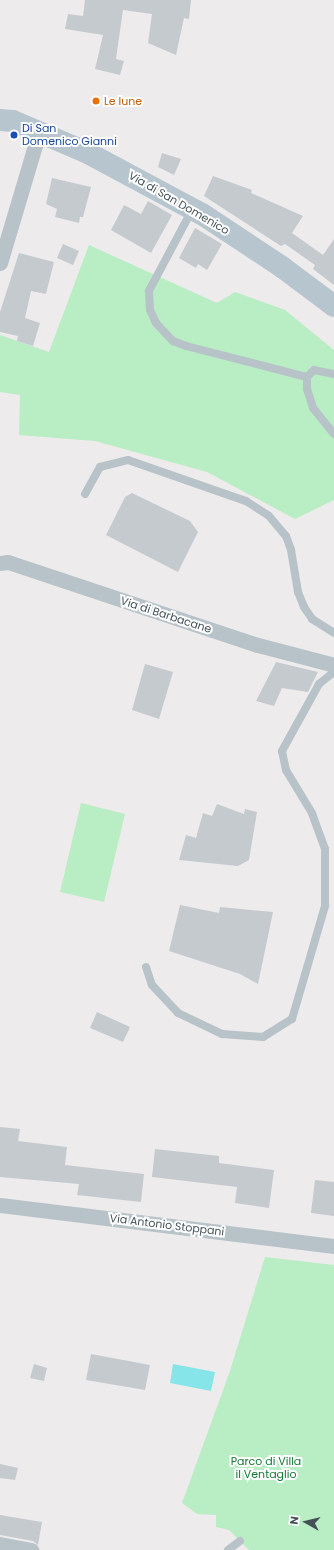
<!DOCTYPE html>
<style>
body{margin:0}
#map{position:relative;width:334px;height:1550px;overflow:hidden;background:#eeebec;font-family:Poppins,sans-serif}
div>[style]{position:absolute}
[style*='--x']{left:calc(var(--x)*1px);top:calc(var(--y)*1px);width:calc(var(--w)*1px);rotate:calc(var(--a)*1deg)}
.green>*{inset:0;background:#b9edc4}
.water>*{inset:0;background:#86e5e9}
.building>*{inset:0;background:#c5cacf}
.lane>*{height:8px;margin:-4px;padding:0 4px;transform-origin:4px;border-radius:4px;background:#b7c3c8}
.street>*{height:15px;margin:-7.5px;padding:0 7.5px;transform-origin:7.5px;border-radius:7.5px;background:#b7c3c8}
.secondary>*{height:22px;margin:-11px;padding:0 11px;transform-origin:11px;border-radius:11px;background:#b7c6ce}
.dots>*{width:11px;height:11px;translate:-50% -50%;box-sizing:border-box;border:2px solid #fff;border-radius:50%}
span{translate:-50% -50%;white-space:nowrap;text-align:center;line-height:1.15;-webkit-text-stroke:4px #fff;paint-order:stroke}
.food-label{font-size:11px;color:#c56008}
.left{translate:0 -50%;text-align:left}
.transit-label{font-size:11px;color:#164399}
.street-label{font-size:11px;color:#445258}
.park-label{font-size:11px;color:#177737}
.north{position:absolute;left:286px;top:1502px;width:40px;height:40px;-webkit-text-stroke:3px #fff;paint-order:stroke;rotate:278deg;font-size:11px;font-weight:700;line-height:16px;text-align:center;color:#445258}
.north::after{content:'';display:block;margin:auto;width:14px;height:18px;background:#445258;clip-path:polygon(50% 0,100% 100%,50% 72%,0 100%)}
</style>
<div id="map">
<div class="green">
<i style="clip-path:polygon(89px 245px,217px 303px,235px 292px,285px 310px,334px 350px,334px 500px,295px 519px,207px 472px,95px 441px,19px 435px,20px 395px,0 392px,0 335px,49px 352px)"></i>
<i style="clip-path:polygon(81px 803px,125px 814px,104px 902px,60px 892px)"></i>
<i style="clip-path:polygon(265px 1257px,334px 1265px,334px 1550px,249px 1550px,229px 1530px,216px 1527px,216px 1515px,197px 1514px,182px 1503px,230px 1371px)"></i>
</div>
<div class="water">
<i style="clip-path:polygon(173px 1364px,215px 1372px,211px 1391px,170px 1383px)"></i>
</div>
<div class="building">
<i style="clip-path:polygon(85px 0,191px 0,189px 19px,184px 18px,176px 55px,148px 43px,152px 14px,123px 10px,116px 59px,124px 61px,120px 75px,95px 69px,103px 35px,65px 29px,68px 14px,83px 16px)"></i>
<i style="clip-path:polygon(162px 153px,181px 159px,174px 175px,158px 167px)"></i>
<i style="clip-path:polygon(213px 176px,252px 190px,251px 193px,303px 216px,292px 233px,323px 255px,334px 239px,334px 285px,313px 269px,315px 265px,285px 244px,281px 246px,204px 196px)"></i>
<i style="clip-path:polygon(52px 178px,91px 187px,83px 217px,80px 217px,79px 223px,55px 217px,57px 209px,46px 204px)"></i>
<i style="clip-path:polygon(148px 201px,172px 215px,151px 253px,111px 230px,124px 205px,141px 214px)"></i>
<i style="clip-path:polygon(195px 228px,222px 244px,207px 270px,198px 264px,196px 268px,179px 258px)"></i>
<i style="clip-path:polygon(63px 244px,79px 251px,73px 265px,57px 258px)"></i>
<i style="clip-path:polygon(19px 253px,54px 262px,46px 294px,31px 291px,25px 318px,40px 323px,33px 346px,17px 341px,18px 336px,0 332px,0 312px)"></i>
<i style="clip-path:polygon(132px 493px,190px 521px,198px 532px,178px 572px,106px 535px,125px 497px)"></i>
<i style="clip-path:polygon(276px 662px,318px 672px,308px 692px,282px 688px,274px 706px,256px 701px)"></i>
<i style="clip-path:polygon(145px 664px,173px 672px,159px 719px,132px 710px)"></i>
<i style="clip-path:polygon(217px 804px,244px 814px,245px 809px,257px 812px,249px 860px,238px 866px,179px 860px,186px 835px,196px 838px,203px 813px,212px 816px)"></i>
<i style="clip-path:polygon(180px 905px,219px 913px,220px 907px,273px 912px,258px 984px,240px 974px,169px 951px)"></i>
<i style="clip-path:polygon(97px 1012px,130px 1027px,123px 1042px,90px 1028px)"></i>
<i style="clip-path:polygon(0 1127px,20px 1129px,18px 1141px,67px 1147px,65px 1165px,144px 1174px,141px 1202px,77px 1195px,79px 1184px,0 1177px)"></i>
<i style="clip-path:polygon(155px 1149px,219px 1156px,219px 1163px,274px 1170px,269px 1208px,235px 1203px,237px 1187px,152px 1177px)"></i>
<i style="clip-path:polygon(315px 1180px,334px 1182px,334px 1216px,311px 1213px)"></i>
<i style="clip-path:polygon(91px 1354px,150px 1365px,145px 1390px,86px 1380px)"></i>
<i style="clip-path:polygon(34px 1364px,47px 1368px,44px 1381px,30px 1378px)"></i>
<i style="clip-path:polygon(0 1464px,18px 1468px,15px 1480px,0 1478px)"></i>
<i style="clip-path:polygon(0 1515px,42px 1522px,38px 1545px,33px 1541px,0 1535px)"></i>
</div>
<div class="lane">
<i style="--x:192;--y:210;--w:92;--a:118"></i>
<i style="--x:149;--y:291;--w:19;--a:87"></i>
<i style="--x:150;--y:310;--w:14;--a:65"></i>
<i style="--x:156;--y:323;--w:25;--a:47"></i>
<i style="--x:173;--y:341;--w:14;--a:21"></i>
<i style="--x:186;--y:346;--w:125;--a:14.4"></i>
<i style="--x:334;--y:374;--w:20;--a:-169"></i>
<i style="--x:314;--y:370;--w:10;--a:135"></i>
<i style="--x:307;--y:377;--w:12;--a:90"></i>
<i style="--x:307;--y:389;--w:20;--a:72"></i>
<i style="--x:313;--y:408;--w:33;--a:51"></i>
<i style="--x:85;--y:494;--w:31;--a:-61"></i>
<i style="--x:100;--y:467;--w:29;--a:-14"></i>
<i style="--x:128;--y:460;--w:125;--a:19.2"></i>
<i style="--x:246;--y:501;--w:27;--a:33"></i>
<i style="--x:269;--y:516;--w:26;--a:50"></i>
<i style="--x:286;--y:536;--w:15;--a:70"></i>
<i style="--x:291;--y:550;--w:43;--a:80.5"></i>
<i style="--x:298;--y:592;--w:16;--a:68"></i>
<i style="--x:304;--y:607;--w:14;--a:56"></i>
<i style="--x:312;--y:619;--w:26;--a:32"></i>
<i style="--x:146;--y:967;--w:19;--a:72"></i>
<i style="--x:152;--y:985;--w:38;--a:47"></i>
<i style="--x:178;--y:1013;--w:49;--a:25.5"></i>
<i style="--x:222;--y:1034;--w:41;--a:4.2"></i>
<i style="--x:263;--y:1037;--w:34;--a:-32"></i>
<i style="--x:292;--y:1019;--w:118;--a:-73.7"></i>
<i style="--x:325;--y:906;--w:57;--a:-90"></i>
<i style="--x:325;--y:849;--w:38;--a:-110"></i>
<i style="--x:312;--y:813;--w:50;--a:-121.2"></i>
<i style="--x:286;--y:770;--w:19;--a:-102"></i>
<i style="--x:282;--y:751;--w:77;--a:-61.1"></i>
<i style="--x:319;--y:684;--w:19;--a:-39"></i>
<i style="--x:228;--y:1550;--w:15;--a:-37"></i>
</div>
<div class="street">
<i style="--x:0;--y:263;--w:137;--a:-73.4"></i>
<i style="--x:0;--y:563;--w:8;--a:-7"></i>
<i style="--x:8;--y:562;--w:263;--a:18.4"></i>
<i style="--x:258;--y:645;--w:79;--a:14.7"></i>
<i style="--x:0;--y:1205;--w:337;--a:7"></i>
<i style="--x:0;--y:1544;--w:32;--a:11"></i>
</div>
<div class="secondary">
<i style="--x:0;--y:120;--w:13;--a:4"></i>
<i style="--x:13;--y:121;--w:82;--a:23.1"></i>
<i style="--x:88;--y:153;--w:129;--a:28.2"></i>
<i style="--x:202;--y:214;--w:96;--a:33.5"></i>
<i style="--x:282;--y:267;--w:65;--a:36.9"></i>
</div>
<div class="dots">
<i style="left:96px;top:101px;background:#e8710a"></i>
<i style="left:14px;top:135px;background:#1a4fb4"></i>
</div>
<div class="food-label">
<span class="left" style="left:104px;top:101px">Le lune</span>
</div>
<div class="transit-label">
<span class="left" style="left:22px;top:135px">Di San<br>Domenico Gianni</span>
</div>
<div class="street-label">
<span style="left:179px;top:203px;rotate:30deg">Via di San Domenico</span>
<span style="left:166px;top:615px;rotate:18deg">Via di Barbacane</span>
<span style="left:167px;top:1225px;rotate:7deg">Via Antonio Stoppani</span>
</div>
<div class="park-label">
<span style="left:266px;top:1468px">Parco di Villa<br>il Ventaglio</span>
</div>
<div class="north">N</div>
</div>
